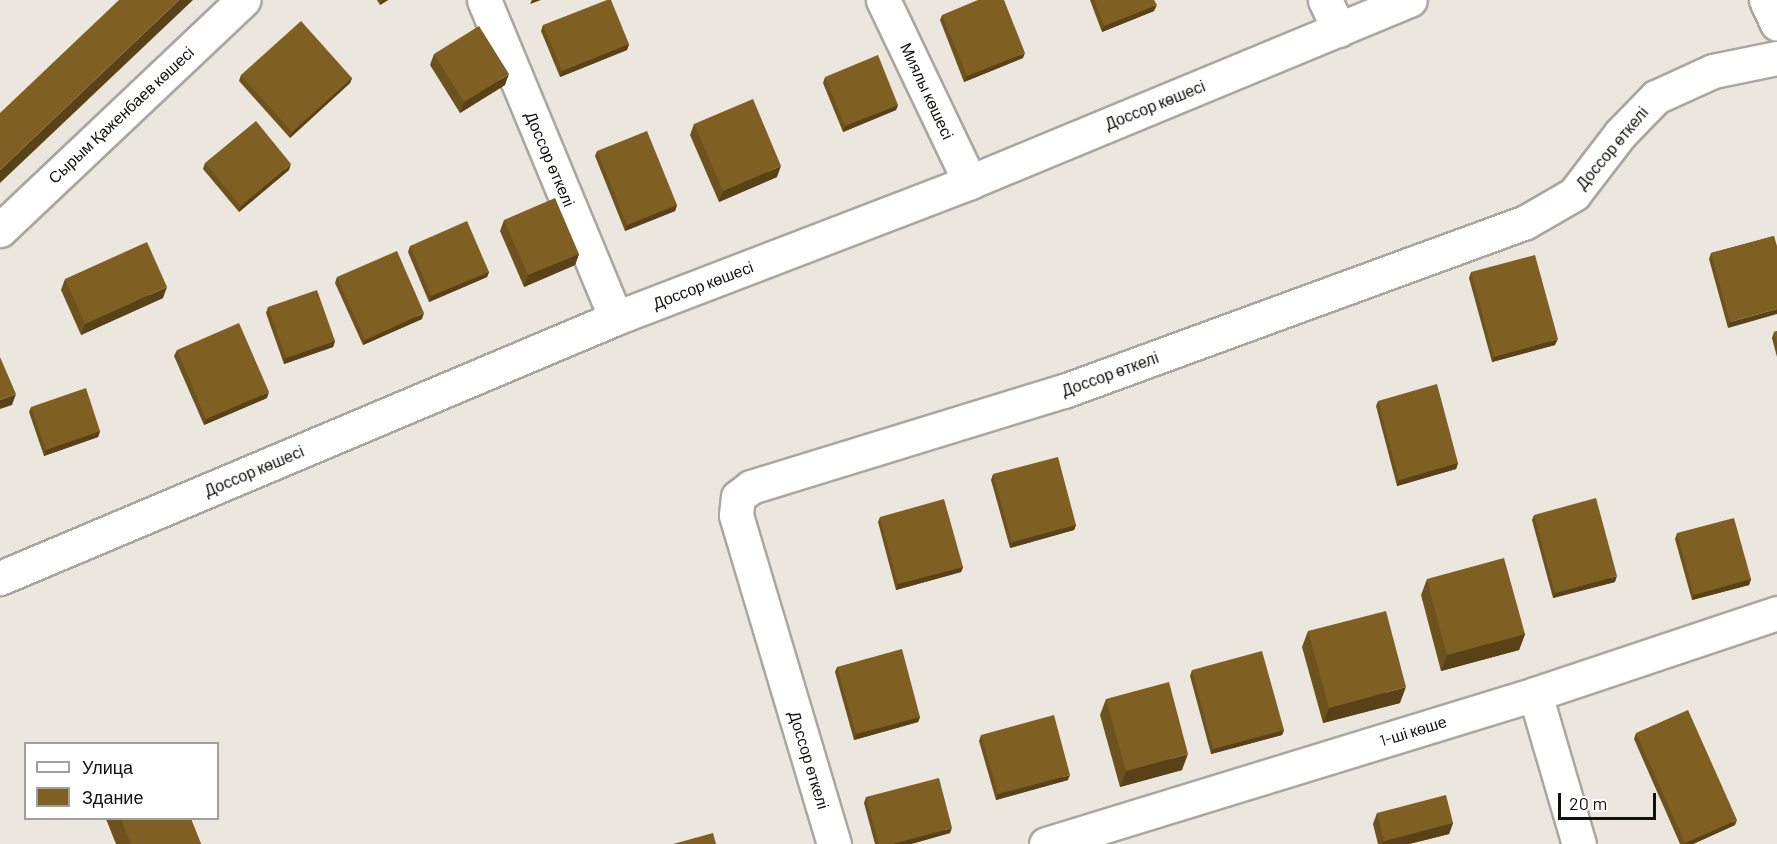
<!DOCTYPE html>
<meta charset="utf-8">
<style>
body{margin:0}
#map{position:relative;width:1777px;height:844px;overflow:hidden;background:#ebe6de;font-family:Barlow,sans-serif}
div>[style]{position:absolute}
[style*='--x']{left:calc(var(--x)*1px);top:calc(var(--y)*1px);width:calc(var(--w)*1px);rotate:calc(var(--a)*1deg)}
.roads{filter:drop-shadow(2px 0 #aba69f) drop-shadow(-2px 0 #aba69f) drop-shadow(0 2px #aba69f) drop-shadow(0 -2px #aba69f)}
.minor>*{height:33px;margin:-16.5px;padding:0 16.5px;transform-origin:16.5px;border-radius:16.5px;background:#fff}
.wall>*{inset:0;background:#6e521e}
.shaded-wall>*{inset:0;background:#5a4218}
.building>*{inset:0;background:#805f23}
span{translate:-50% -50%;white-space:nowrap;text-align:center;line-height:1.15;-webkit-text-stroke:5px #fff;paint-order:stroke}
.street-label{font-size:16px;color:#12110e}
.legend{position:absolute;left:24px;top:742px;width:195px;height:78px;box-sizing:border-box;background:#fff;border:2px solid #a0a09f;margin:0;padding:8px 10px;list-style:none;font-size:18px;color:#12110e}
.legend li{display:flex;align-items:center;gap:12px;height:30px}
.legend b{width:30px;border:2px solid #a0a09f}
.scale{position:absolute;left:1558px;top:793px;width:98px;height:27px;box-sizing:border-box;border:3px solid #12110e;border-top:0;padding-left:8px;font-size:18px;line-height:21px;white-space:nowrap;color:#12110e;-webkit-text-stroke:4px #fff;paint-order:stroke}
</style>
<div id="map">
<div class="roads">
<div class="minor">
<i style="--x:484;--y:0;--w:344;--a:67.5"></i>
<i style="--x:883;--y:0;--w:202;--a:64.5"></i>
<i style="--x:1325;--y:0;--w:33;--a:65"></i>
<i style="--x:1766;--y:0;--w:26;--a:65"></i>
<i style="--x:0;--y:230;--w:335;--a:-43.4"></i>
<i style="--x:0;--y:578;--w:669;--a:-22.88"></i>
<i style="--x:616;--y:318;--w:379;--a:-21"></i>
<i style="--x:970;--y:182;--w:476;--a:-22.5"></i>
<i style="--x:1535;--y:694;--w:156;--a:73.7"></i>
<i style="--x:834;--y:844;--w:343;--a:-106.6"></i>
<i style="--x:736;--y:515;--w:18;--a:-84"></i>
<i style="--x:738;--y:497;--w:16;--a:-38"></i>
<i style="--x:751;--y:487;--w:327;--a:-17.1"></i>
<i style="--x:1064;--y:391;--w:490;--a:-20.1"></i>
<i style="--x:1524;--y:223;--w:58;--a:-30.1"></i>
<i style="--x:1574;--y:194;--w:76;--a:-52.5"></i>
<i style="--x:1620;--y:134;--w:52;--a:-45.8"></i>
<i style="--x:1656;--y:97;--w:63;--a:-24.5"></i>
<i style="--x:1713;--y:71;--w:65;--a:-11.5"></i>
<i style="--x:1046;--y:844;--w:511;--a:-17.05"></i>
<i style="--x:1535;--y:694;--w:255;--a:-18.5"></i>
</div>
</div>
<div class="wall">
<i style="clip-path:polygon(377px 0,388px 0,380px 5px)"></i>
<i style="clip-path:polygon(1090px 0,1154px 0,1154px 11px,1102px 32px)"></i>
<i style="clip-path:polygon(942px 15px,1023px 58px,964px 82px,940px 20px)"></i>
<i style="clip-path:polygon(543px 25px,629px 44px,627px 50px,560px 77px,541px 31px)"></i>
<i style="clip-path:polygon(434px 54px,505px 85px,460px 113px,430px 65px)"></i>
<i style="clip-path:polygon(241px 75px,352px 78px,350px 83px,290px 138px,239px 81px)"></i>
<i style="clip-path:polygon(825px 77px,898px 105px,896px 110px,843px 132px,823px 83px)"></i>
<i style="clip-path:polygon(694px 124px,777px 177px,719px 202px,690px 135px)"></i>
<i style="clip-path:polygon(597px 151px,677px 205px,675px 211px,625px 231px,595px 156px)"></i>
<i style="clip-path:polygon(205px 163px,289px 170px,239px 212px,203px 169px)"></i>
<i style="clip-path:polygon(504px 220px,579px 254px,575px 265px,524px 287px,500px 231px)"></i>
<i style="clip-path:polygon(1774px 236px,1728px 328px,1709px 259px,1711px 253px)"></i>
<i style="clip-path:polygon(410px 246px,489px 272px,487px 277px,429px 302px,408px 252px)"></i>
<i style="clip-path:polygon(1471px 272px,1555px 345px,1492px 362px,1469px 278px)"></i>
<i style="clip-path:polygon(337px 277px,422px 319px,363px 345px,335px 283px)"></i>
<i style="clip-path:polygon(65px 279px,163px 298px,81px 335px,61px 290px)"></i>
<i style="clip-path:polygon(268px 307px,335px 341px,333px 347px,284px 364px,266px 313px)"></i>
<i style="clip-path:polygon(1777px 331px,1777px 357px,1772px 338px,1774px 332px)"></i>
<i style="clip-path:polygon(177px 350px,267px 398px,204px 425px,174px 356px)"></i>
<i style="clip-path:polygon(1378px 401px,1458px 463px,1456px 469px,1397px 486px,1376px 406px)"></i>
<i style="clip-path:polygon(31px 407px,100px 431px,98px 437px,44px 456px,29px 412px)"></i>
<i style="clip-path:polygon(993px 474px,1076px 525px,1074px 530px,1010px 548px,991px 480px)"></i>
<i style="clip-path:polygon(1534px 515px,1615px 582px,1553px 598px,1532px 520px)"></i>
<i style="clip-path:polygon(880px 517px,963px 567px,961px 572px,896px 590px,878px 522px)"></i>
<i style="clip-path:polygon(1677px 533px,1751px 579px,1749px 585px,1692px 600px,1675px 539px)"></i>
<i style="clip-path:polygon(1427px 579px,1525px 634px,1519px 650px,1441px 671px,1421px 595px)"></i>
<i style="clip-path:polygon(1308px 631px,1400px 703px,1323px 723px,1302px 647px)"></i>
<i style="clip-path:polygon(837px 667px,920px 717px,918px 722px,854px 740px,835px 672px)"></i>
<i style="clip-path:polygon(1192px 670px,1284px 730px,1282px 735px,1211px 754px,1190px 676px)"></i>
<i style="clip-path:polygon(1106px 699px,1182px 770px,1120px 787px,1100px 715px)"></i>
<i style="clip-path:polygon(1636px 733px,1735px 825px,1693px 844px,1680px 844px,1634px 739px)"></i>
<i style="clip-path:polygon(981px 735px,1068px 780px,996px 800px,979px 741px)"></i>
<i style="clip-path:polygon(866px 797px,950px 833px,911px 844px,875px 844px,864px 803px)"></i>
<i style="clip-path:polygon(1377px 813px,1453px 823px,1449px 834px,1409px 844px,1378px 844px,1373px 824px)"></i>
<i style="clip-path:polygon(106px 819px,191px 819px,201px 844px,116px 844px)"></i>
</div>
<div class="shaded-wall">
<i style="clip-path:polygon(179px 0,193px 0,0 183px,0 170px)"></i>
<i style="clip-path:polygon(382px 0,388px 0,380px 5px)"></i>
<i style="clip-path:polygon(532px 0,541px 0,530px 4px)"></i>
<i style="clip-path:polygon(1157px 5px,1154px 11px,1102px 32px,1104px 26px)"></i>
<i style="clip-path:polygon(629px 44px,627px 50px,560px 77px,562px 71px)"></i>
<i style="clip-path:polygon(1025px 53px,1023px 58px,964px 82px,967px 76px)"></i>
<i style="clip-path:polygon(509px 74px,505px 85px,460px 113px,464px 102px)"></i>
<i style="clip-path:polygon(352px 78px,350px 83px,290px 138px,292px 132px)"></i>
<i style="clip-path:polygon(898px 105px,896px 110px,843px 132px,845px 126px)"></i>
<i style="clip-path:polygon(291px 164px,289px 170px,239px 212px,241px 206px)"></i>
<i style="clip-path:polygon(781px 166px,777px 177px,719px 202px,723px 191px)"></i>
<i style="clip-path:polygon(677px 205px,675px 211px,625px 231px,627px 225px)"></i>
<i style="clip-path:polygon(579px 254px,575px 265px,524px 287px,528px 275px)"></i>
<i style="clip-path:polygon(489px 272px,487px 277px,429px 302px,431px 296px)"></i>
<i style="clip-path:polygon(167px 287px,163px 298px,81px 335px,85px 324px)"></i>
<i style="clip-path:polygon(1777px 309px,1777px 314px,1728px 328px,1730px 322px)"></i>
<i style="clip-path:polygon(424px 313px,422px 319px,363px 345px,365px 340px)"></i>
<i style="clip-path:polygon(1558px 339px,1555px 345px,1492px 362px,1494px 357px)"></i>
<i style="clip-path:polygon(335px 341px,333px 347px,284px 364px,286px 358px)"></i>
<i style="clip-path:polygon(269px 392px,267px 398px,204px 425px,206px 419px)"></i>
<i style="clip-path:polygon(16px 394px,12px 405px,0 409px,0 400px)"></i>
<i style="clip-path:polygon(100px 431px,98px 437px,44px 456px,46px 450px)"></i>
<i style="clip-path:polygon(1458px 463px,1456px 469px,1397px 486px,1399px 480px)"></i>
<i style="clip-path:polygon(1076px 525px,1074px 530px,1010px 548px,1012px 542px)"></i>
<i style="clip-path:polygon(963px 567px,961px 572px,896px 590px,898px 584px)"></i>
<i style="clip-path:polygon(1617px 576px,1615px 582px,1553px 598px,1555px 593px)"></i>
<i style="clip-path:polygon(1751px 579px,1749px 585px,1692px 600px,1694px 595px)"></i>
<i style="clip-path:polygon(1525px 634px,1519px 650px,1441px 671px,1447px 655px)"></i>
<i style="clip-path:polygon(1406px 687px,1400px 703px,1323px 723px,1329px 708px)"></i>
<i style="clip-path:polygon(920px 717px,918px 722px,854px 740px,856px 734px)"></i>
<i style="clip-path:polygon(1284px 730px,1282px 735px,1211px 754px,1213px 749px)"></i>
<i style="clip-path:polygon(1188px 754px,1182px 770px,1120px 787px,1126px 771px)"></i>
<i style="clip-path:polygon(1070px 775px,1068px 780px,996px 800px,998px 794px)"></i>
<i style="clip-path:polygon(1737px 820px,1735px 825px,1693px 844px,1684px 844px,1685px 843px)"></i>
<i style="clip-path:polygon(1453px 823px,1449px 834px,1409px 844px,1382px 844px,1384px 841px)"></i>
<i style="clip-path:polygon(952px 828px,950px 833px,911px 844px,892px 844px)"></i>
</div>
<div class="building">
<i style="clip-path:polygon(119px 0,179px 0,0 170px,0 113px)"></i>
<i style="clip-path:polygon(607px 0,611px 0,629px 44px,562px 71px,543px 25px)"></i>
<i style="clip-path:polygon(978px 0,1004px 0,1025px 53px,967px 76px,942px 15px)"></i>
<i style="clip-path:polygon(1094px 0,1154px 0,1157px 5px,1104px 26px)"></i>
<i style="clip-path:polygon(301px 21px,352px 78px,292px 132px,241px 75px)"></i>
<i style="clip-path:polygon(479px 26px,509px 74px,464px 102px,434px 54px)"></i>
<i style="clip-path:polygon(878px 55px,898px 105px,845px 126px,825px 77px)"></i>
<i style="clip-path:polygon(753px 99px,781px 166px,723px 191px,694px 124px)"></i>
<i style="clip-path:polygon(256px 121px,291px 164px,241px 206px,205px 163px)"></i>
<i style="clip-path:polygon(647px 131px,677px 205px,627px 225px,597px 151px)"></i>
<i style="clip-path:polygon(555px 198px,579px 254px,528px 275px,504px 220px)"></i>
<i style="clip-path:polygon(467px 221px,489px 272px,431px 296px,410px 246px)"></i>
<i style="clip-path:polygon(1774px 236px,1777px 246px,1777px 309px,1730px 322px,1711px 253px)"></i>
<i style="clip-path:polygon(147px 242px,167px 287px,85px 324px,65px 279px)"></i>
<i style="clip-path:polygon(397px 251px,424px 313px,365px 340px,337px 277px)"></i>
<i style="clip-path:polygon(1535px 255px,1558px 339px,1494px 357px,1471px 272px)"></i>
<i style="clip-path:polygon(317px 290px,335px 341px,286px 358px,268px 307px)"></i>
<i style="clip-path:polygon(239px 323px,269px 392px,206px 419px,177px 350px)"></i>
<i style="clip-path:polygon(1777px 331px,1777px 344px,1774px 332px)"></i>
<i style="clip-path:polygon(0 357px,16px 394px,0 400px)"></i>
<i style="clip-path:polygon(1437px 384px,1458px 463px,1399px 480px,1378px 401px)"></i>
<i style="clip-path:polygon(86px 388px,100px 431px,46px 450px,31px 407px)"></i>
<i style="clip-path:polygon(1058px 457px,1076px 525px,1012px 542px,993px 474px)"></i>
<i style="clip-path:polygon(1596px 498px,1617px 576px,1555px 593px,1534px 515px)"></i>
<i style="clip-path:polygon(944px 499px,963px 567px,898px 584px,880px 517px)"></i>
<i style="clip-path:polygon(1734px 518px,1751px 579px,1694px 595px,1677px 533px)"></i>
<i style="clip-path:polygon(1504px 558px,1525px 634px,1447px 655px,1427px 579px)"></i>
<i style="clip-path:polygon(1386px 611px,1406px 687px,1329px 708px,1308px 631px)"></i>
<i style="clip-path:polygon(902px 649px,920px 717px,856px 734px,837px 667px)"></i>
<i style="clip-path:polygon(1262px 651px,1284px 730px,1213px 749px,1192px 670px)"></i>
<i style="clip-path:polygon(1169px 682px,1188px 754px,1126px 771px,1106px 699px)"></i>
<i style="clip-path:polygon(1688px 710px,1737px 820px,1685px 843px,1636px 733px)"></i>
<i style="clip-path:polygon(1054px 715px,1070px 775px,998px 794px,981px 735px)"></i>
<i style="clip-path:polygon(939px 778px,952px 828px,892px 844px,879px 844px,866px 797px)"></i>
<i style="clip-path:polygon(1446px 795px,1453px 823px,1384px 841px,1377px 813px)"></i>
<i style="clip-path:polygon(121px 819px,191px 819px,201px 844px,131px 844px)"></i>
<i style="clip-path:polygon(713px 833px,716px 844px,673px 844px)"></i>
</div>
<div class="street-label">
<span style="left:927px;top:91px;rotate:65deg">Миялы көшесі</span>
<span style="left:1155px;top:105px;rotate:-22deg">Доссор көшесі</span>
<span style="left:121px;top:115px;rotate:-43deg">Сырым Қаженбаев көшесі</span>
<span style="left:1612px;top:148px;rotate:-50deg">Доссор өткелі</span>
<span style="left:550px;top:159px;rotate:67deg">Доссор өткелі</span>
<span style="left:703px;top:285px;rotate:-21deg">Доссор көшесі</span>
<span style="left:1110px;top:374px;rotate:-20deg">Доссор өткелі</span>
<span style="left:254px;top:471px;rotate:-23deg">Доссор көшесі</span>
<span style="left:1413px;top:731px;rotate:-17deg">1-ші көше</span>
<span style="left:809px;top:760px;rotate:73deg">Доссор өткелі</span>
</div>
<ul class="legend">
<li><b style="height:8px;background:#fff"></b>Улица</li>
<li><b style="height:16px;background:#805f23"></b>Здание</li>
</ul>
<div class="scale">20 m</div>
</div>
